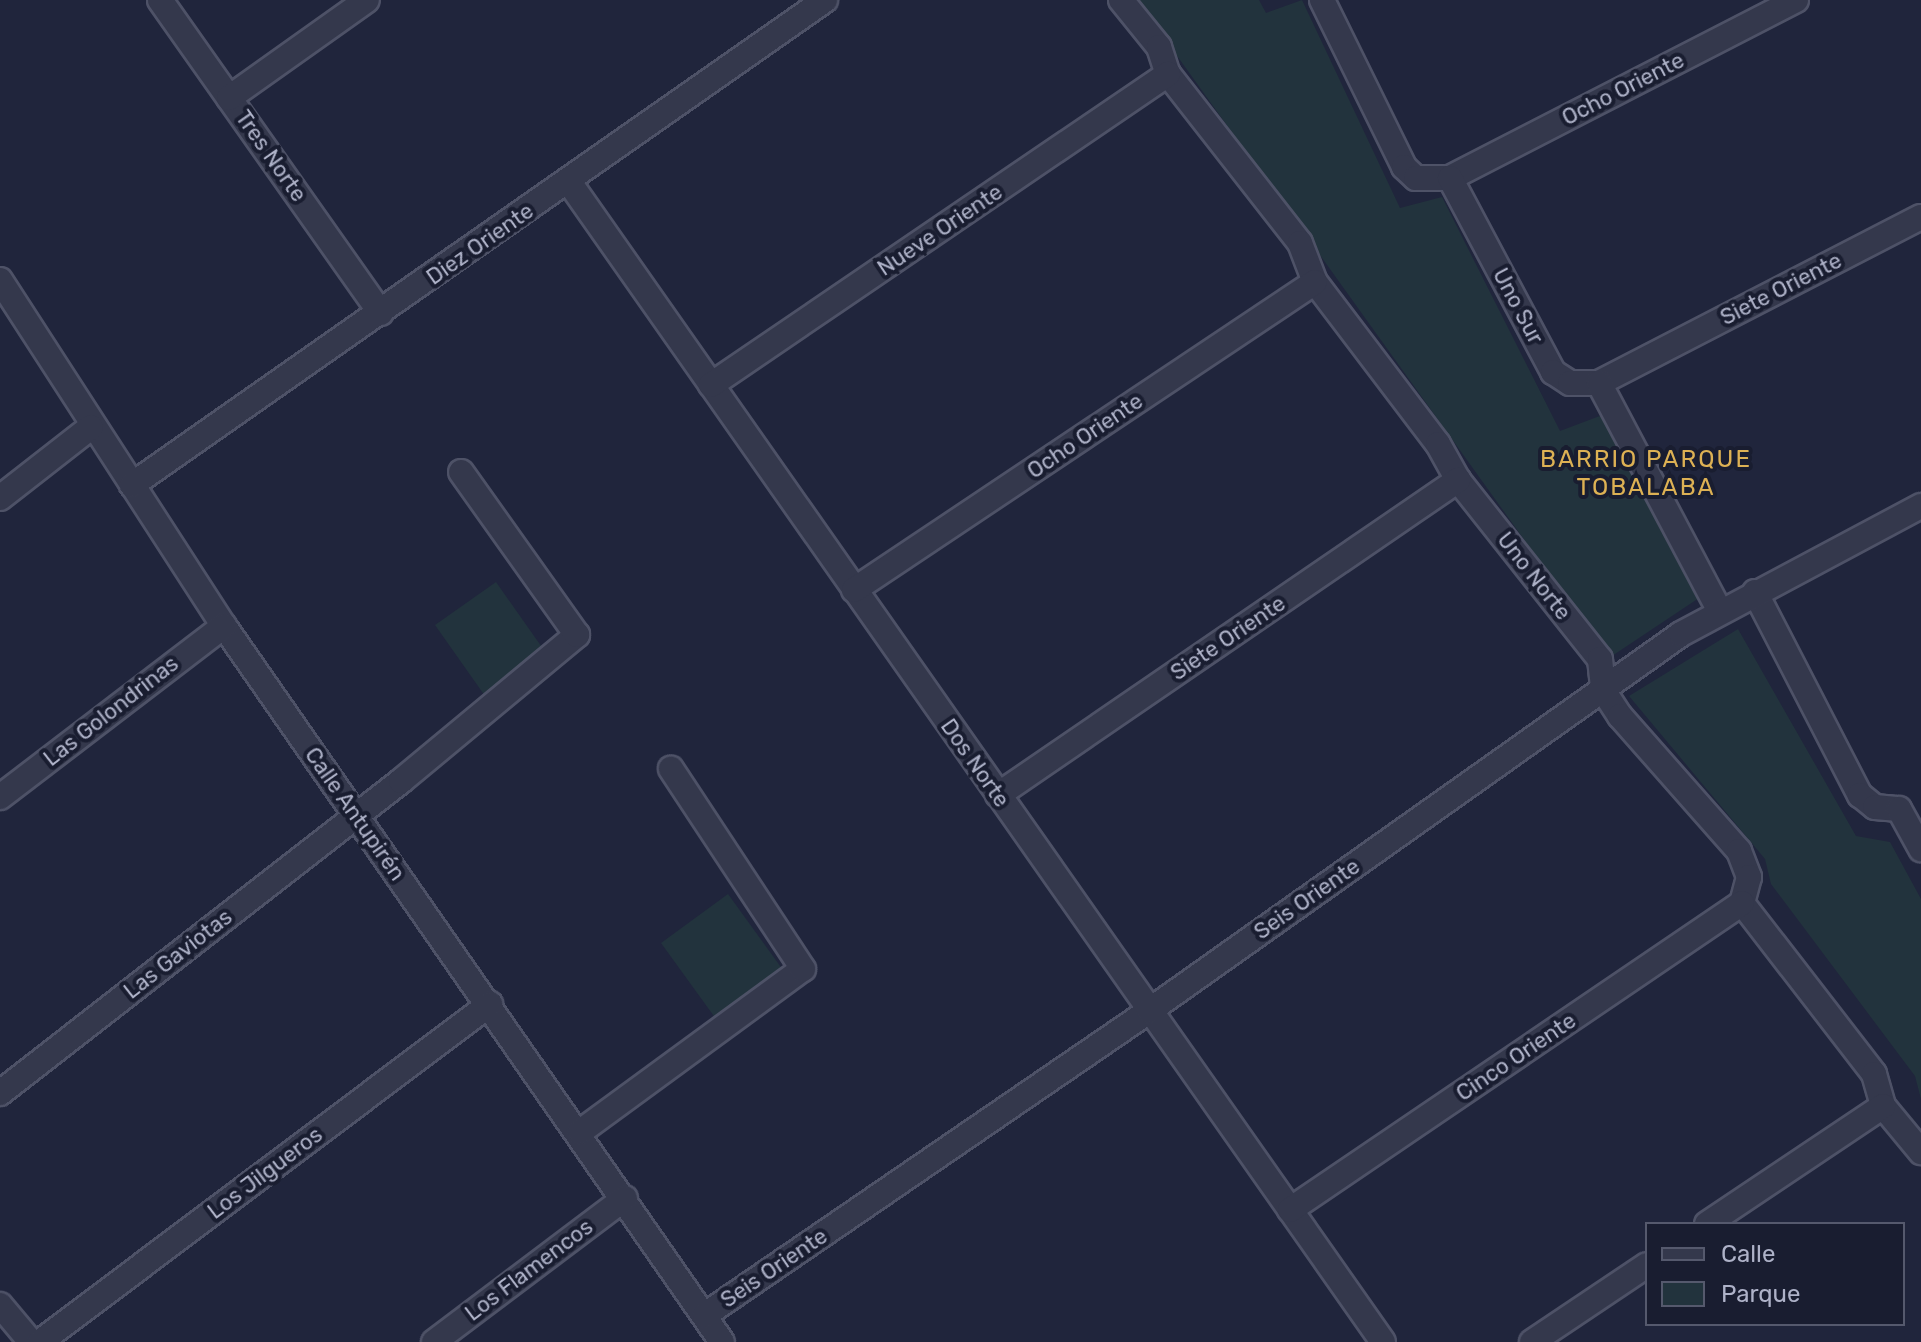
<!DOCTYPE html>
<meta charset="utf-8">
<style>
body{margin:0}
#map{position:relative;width:1921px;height:1342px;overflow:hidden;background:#20253c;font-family:Rubik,sans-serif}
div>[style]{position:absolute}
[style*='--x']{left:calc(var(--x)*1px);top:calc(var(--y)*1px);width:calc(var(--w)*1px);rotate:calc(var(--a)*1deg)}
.green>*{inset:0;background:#22333d}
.roads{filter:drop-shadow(2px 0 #4e5267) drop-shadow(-2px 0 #4e5267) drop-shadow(0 2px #4e5267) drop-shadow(0 -2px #4e5267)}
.minor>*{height:24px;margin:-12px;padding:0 12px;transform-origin:12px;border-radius:12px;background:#34384c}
span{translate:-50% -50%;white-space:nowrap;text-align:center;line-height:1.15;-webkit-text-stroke:8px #191d30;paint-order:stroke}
.street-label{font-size:22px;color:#aeb2c8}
.neighbourhood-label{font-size:24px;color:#ddb154;letter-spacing:2px}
.legend{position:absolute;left:1645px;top:1222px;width:260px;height:104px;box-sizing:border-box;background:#191d30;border:2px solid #55596d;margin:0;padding:10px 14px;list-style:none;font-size:24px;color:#aeb2c8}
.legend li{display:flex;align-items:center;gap:16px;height:40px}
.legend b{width:40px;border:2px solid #55596d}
</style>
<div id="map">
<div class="green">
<i style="clip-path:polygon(1137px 0,1259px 0,1266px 13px,1302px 0,1400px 208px,1442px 197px,1560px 431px,1605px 414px,1702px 596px,1609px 658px)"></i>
<i style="clip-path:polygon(496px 582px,546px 653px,485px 696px,435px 625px)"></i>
<i style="clip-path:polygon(1738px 629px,1856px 836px,1890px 842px,1921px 899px,1921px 1099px,1915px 1076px,1771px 884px,1765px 859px,1629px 696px)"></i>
<i style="clip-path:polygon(728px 894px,783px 970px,716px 1019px,661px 943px)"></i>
</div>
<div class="roads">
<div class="minor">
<i style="--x:160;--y:0;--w:383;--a:54.8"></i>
<i style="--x:1121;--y:0;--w:60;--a:51"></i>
<i style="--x:1159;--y:47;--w:28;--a:72"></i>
<i style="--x:1168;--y:74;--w:214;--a:52"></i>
<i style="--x:1300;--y:243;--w:42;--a:69"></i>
<i style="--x:1315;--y:282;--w:203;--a:52.8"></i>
<i style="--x:1438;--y:444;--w:41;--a:60.9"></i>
<i style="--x:1458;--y:480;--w:228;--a:51.6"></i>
<i style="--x:1600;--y:659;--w:31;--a:84"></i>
<i style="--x:1603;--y:690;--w:31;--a:57"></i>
<i style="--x:1620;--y:716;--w:180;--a:48.6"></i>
<i style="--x:1739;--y:851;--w:28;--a:69"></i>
<i style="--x:1749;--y:877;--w:27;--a:105"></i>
<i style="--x:1322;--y:0;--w:186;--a:63.8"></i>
<i style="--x:1404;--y:167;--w:16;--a:43"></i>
<i style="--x:1416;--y:178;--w:34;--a:0"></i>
<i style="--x:1450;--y:178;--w:389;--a:-27.2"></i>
<i style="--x:229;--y:98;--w:169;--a:-35.4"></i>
<i style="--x:1450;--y:178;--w:220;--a:62"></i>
<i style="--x:1553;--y:372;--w:20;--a:33"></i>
<i style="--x:1570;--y:383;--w:29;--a:0"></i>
<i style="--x:1599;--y:383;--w:362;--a:-27.3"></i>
<i style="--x:569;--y:182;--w:1417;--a:54.94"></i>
<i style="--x:0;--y:280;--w:412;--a:57.1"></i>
<i style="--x:224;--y:626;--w:872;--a:55.18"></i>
<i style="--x:1599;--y:383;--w:257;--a:62.1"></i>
<i style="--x:711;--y:385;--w:553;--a:-34.24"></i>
<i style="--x:132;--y:485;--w:846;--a:-34.99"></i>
<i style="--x:0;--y:498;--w:115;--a:-38"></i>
<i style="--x:854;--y:590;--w:554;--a:-33.75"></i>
<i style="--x:1755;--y:592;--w:229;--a:62.7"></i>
<i style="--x:1860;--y:795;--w:19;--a:39"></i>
<i style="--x:1875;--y:807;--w:24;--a:5"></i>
<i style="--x:998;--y:795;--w:558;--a:-34.4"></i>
<i style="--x:0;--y:797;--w:282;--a:-37.4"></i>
<i style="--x:1899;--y:809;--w:46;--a:61.2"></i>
<i style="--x:1742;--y:903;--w:216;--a:52.3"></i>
<i style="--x:1874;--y:1074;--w:33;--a:74"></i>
<i style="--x:1883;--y:1106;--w:60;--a:50.4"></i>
<i style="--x:0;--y:1093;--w:508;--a:-37.88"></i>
<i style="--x:401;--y:781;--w:229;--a:-39.7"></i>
<i style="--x:577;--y:635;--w:200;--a:-125.4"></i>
<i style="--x:580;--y:1132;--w:276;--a:-36.2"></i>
<i style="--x:803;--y:969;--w:240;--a:-123.4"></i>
<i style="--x:1290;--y:1210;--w:546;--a:-34.18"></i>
<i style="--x:1707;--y:1224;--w:212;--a:-33.8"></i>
<i style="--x:0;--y:1305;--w:48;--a:50"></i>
<i style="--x:705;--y:1315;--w:538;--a:-34.4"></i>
<i style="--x:1149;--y:1011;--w:652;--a:-35.32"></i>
<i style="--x:1681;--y:634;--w:272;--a:-28.1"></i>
<i style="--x:40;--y:1342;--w:563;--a:-36.91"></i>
<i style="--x:434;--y:1342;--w:239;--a:-37"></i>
<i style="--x:1532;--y:1342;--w:138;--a:-33.8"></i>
</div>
</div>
<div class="street-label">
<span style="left:1623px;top:89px;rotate:-27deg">Ocho Oriente</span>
<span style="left:271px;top:156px;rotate:55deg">Tres Norte</span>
<span style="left:940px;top:230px;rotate:-34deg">Nueve Oriente</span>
<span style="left:480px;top:244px;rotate:-35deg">Diez Oriente</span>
<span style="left:1781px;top:289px;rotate:-27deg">Siete Oriente</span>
<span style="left:1518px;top:306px;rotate:62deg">Uno Sur</span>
<span style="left:1085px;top:436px;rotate:-34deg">Ocho Oriente</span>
<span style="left:1534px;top:576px;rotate:52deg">Uno Norte</span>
<span style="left:1228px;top:638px;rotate:-34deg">Siete Oriente</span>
<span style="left:111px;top:711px;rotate:-38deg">Las Golondrinas</span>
<span style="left:975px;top:763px;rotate:55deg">Dos Norte</span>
<span style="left:355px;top:814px;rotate:55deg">Calle Antupirén</span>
<span style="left:1307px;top:899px;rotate:-35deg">Seis Oriente</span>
<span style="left:178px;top:954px;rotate:-38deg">Las Gaviotas</span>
<span style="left:1516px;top:1057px;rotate:-34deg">Cinco Oriente</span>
<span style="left:265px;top:1173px;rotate:-37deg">Los Jilgueros</span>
<span style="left:774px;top:1268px;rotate:-34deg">Seis Oriente</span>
<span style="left:529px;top:1270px;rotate:-37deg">Los Flamencos</span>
</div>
<div class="neighbourhood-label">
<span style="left:1646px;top:474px">BARRIO PARQUE<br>TOBALABA</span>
</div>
<ul class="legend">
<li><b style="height:10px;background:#34384c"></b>Calle</li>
<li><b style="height:22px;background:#22333d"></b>Parque</li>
</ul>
</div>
